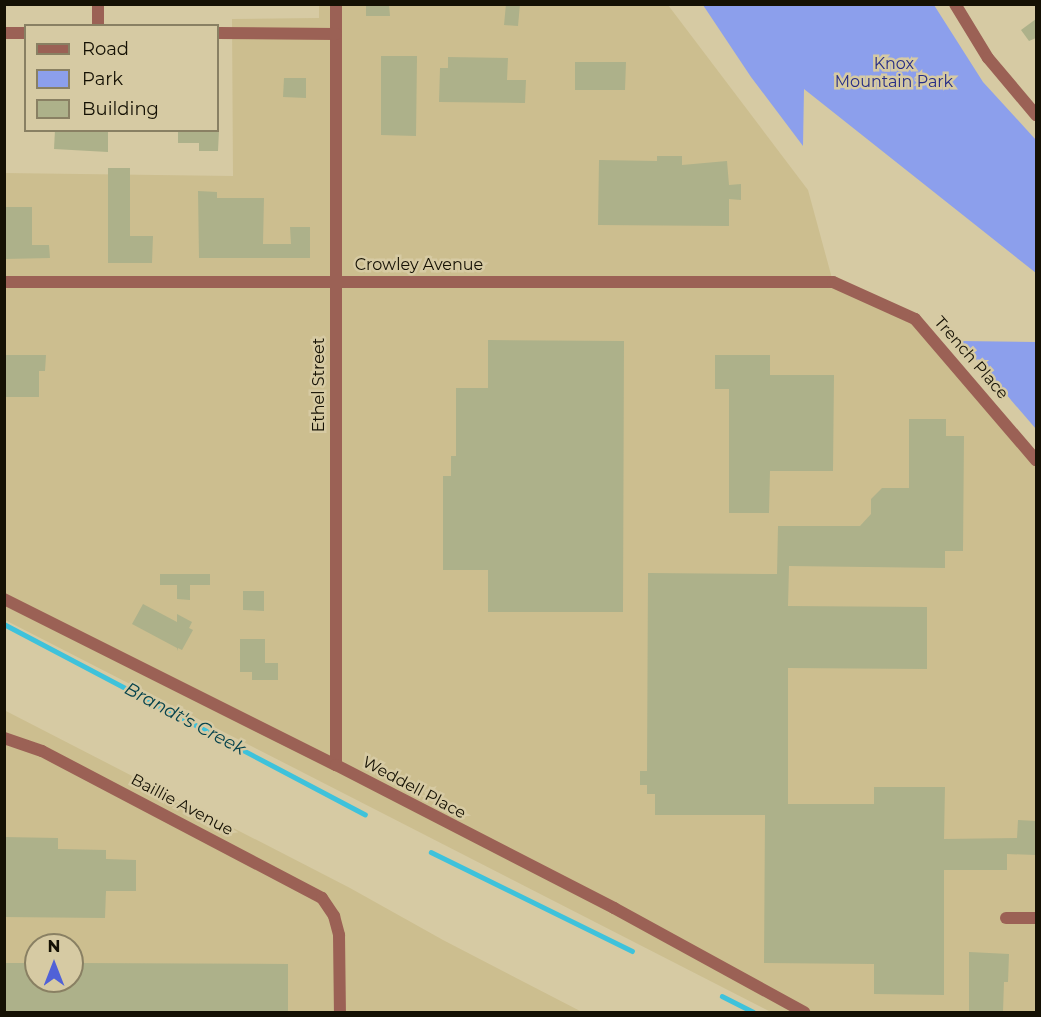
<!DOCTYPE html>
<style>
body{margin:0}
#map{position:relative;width:1041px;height:1017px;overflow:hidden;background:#d6caa3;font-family:Montserrat,sans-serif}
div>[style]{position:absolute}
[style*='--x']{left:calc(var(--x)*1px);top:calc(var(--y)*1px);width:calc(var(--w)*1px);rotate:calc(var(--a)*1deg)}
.built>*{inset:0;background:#ccbe8f}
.green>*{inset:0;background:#8c9fec}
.stream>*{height:4.5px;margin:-2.25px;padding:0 2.25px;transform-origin:2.25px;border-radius:2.25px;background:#3ec2db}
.building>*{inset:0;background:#adb18a}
.minor>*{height:12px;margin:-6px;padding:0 6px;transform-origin:6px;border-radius:6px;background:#9b6155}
.tertiary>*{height:12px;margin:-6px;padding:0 6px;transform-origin:6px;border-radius:6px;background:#9b6155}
span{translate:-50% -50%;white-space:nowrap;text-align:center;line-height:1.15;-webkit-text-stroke:5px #d6caa3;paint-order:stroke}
.park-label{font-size:16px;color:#262d85}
.street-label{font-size:16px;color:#151104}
.water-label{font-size:18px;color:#05424c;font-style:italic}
.frame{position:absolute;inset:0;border:6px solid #151104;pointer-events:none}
.legend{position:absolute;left:24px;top:24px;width:195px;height:108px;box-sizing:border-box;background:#d6caa3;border:2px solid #898063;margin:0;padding:8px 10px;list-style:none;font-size:18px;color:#151104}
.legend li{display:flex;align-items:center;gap:12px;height:30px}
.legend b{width:30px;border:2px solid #898063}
.north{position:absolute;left:24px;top:933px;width:60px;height:60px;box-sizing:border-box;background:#d6caa3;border:2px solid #898063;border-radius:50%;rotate:0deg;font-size:16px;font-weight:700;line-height:24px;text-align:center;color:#151104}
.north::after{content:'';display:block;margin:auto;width:21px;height:27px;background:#5061d7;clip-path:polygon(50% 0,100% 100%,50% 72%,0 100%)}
</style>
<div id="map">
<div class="built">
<i style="clip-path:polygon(319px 4px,668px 5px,808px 190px,833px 282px,915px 319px,1036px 451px,1036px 1012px,771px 1012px,5px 620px,4px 173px,233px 176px,232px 19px,319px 18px)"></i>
<i style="clip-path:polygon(evenodd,4px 710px,350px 888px,443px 940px,582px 1012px,5px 1012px,4px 710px,36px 945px,72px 945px,72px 981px,36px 981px,36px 945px)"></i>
</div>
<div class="green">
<i style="clip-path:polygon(703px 5px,934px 5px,983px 82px,1036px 140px,1036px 273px,804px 89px,803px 146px,751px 77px)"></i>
<i style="clip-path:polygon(960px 341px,1036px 342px,1036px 429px)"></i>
</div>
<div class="stream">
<i style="--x:4;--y:624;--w:408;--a:27.8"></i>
<i style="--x:431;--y:852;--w:224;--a:26.2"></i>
<i style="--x:722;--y:996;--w:35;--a:27"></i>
</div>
<div class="building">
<i style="clip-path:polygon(366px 4px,389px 4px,390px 16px,366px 16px)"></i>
<i style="clip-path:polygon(506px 4px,520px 4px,518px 26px,504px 25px)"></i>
<i style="clip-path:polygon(1036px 19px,1036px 38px,1029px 41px,1021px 30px)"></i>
<i style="clip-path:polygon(381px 56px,417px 56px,416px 136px,381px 135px)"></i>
<i style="clip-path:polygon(448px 57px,508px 58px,507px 80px,526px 80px,525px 103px,439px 102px,440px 68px,448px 68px)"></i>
<i style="clip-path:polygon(575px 62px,626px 62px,625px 90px,575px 90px)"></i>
<i style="clip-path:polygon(284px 78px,306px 78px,306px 98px,283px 97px)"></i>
<i style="clip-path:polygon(55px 130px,108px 130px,108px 152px,54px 149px)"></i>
<i style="clip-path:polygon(178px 130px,219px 130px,218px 151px,199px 151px,199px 143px,178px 143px)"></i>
<i style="clip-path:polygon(657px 156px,682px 156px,682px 165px,727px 161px,729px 185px,741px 184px,741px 200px,729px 199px,729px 226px,598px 225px,599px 160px,657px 161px)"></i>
<i style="clip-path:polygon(108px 168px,130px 168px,130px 236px,153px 236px,152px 263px,108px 263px)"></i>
<i style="clip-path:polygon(198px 191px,217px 192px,217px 198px,264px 198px,263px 244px,291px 244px,290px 227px,310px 227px,310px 258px,199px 258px)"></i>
<i style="clip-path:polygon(4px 207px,32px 207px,32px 245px,49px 245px,50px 258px,4px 259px)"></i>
<i style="clip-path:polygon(488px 340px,624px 341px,623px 612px,488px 612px,488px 570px,443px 570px,443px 476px,451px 476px,451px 456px,456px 456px,456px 388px,488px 388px)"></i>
<i style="clip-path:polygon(4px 355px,46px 355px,45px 371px,39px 371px,39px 397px,4px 397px)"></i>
<i style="clip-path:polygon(715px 355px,770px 355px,770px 375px,834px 375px,833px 471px,770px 471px,769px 513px,729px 513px,729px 389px,715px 389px)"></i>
<i style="clip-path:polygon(909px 419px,946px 419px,946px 436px,964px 436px,963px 551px,945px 551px,945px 568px,789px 566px,788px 606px,927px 607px,927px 669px,788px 668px,788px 804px,874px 804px,874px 787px,945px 787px,944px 839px,1017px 838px,1018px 820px,1036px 821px,1036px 855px,1007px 854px,1007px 870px,944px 870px,944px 995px,874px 994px,874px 964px,764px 963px,765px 815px,655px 815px,655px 794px,647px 794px,647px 785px,640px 785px,640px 771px,647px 771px,648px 573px,777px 574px,778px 526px,860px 526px,871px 514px,871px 499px,882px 488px,909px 488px)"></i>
<i style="clip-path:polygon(160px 574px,210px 574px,210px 585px,190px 585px,190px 600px,177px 599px,177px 585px,160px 585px)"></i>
<i style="clip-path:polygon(243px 591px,264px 591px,264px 611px,243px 610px)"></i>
<i style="clip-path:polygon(143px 604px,177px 622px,177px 614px,192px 622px,189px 628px,193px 630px,182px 650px,178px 648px,177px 651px,177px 648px,132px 624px)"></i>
<i style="clip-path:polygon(240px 639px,265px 639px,265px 663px,278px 663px,278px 680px,252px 680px,252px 672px,240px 672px)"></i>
<i style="clip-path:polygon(4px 837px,58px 838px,58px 849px,106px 850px,106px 859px,136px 860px,136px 891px,106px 891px,105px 918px,4px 917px)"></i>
<i style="clip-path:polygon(969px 952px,1009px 954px,1008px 982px,1004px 982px,1003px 1012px,969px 1012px)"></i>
<i style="clip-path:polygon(4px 963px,36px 963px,36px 981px,72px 981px,72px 963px,288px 964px,288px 1012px,4px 1012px)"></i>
</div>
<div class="minor">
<i style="--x:98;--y:4;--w:22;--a:90"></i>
<i style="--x:336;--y:4;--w:761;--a:90"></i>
<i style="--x:955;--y:4;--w:63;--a:58.6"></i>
<i style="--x:988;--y:58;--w:75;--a:49.9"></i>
<i style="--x:4;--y:33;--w:22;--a:0"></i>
<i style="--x:218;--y:33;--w:118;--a:0.5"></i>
<i style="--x:4;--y:282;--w:829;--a:0"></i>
<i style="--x:833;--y:282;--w:90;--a:24.3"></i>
<i style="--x:915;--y:319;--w:186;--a:49.4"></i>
<i style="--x:4;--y:738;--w:40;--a:18.9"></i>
<i style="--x:42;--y:751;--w:316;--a:27.7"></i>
<i style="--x:322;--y:898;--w:22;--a:56"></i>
<i style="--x:334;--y:916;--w:20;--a:75"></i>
<i style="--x:339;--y:935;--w:77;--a:89.3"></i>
<i style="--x:1006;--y:918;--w:30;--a:0"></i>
</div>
<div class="tertiary">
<i style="--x:4;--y:599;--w:371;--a:26.6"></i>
<i style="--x:336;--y:765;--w:313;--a:27.2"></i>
<i style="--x:614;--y:908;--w:217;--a:28.7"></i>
</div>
<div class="park-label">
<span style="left:894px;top:73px">Knox<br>Mountain Park</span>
</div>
<div class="street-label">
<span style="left:419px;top:265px">Crowley Avenue</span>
<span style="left:971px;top:358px;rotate:49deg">Trench Place</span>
<span style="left:319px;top:385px;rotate:-90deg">Ethel Street</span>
<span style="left:414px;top:788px;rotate:28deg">Weddell Place</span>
<span style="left:182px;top:805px;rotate:28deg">Baillie Avenue</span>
</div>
<div class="water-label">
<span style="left:185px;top:719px;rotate:28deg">Brandt's Creek</span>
</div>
<div class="frame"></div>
<ul class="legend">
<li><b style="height:8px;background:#9b6155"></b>Road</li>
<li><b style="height:16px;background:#8c9fec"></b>Park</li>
<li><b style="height:16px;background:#adb18a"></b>Building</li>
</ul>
<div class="north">N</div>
</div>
